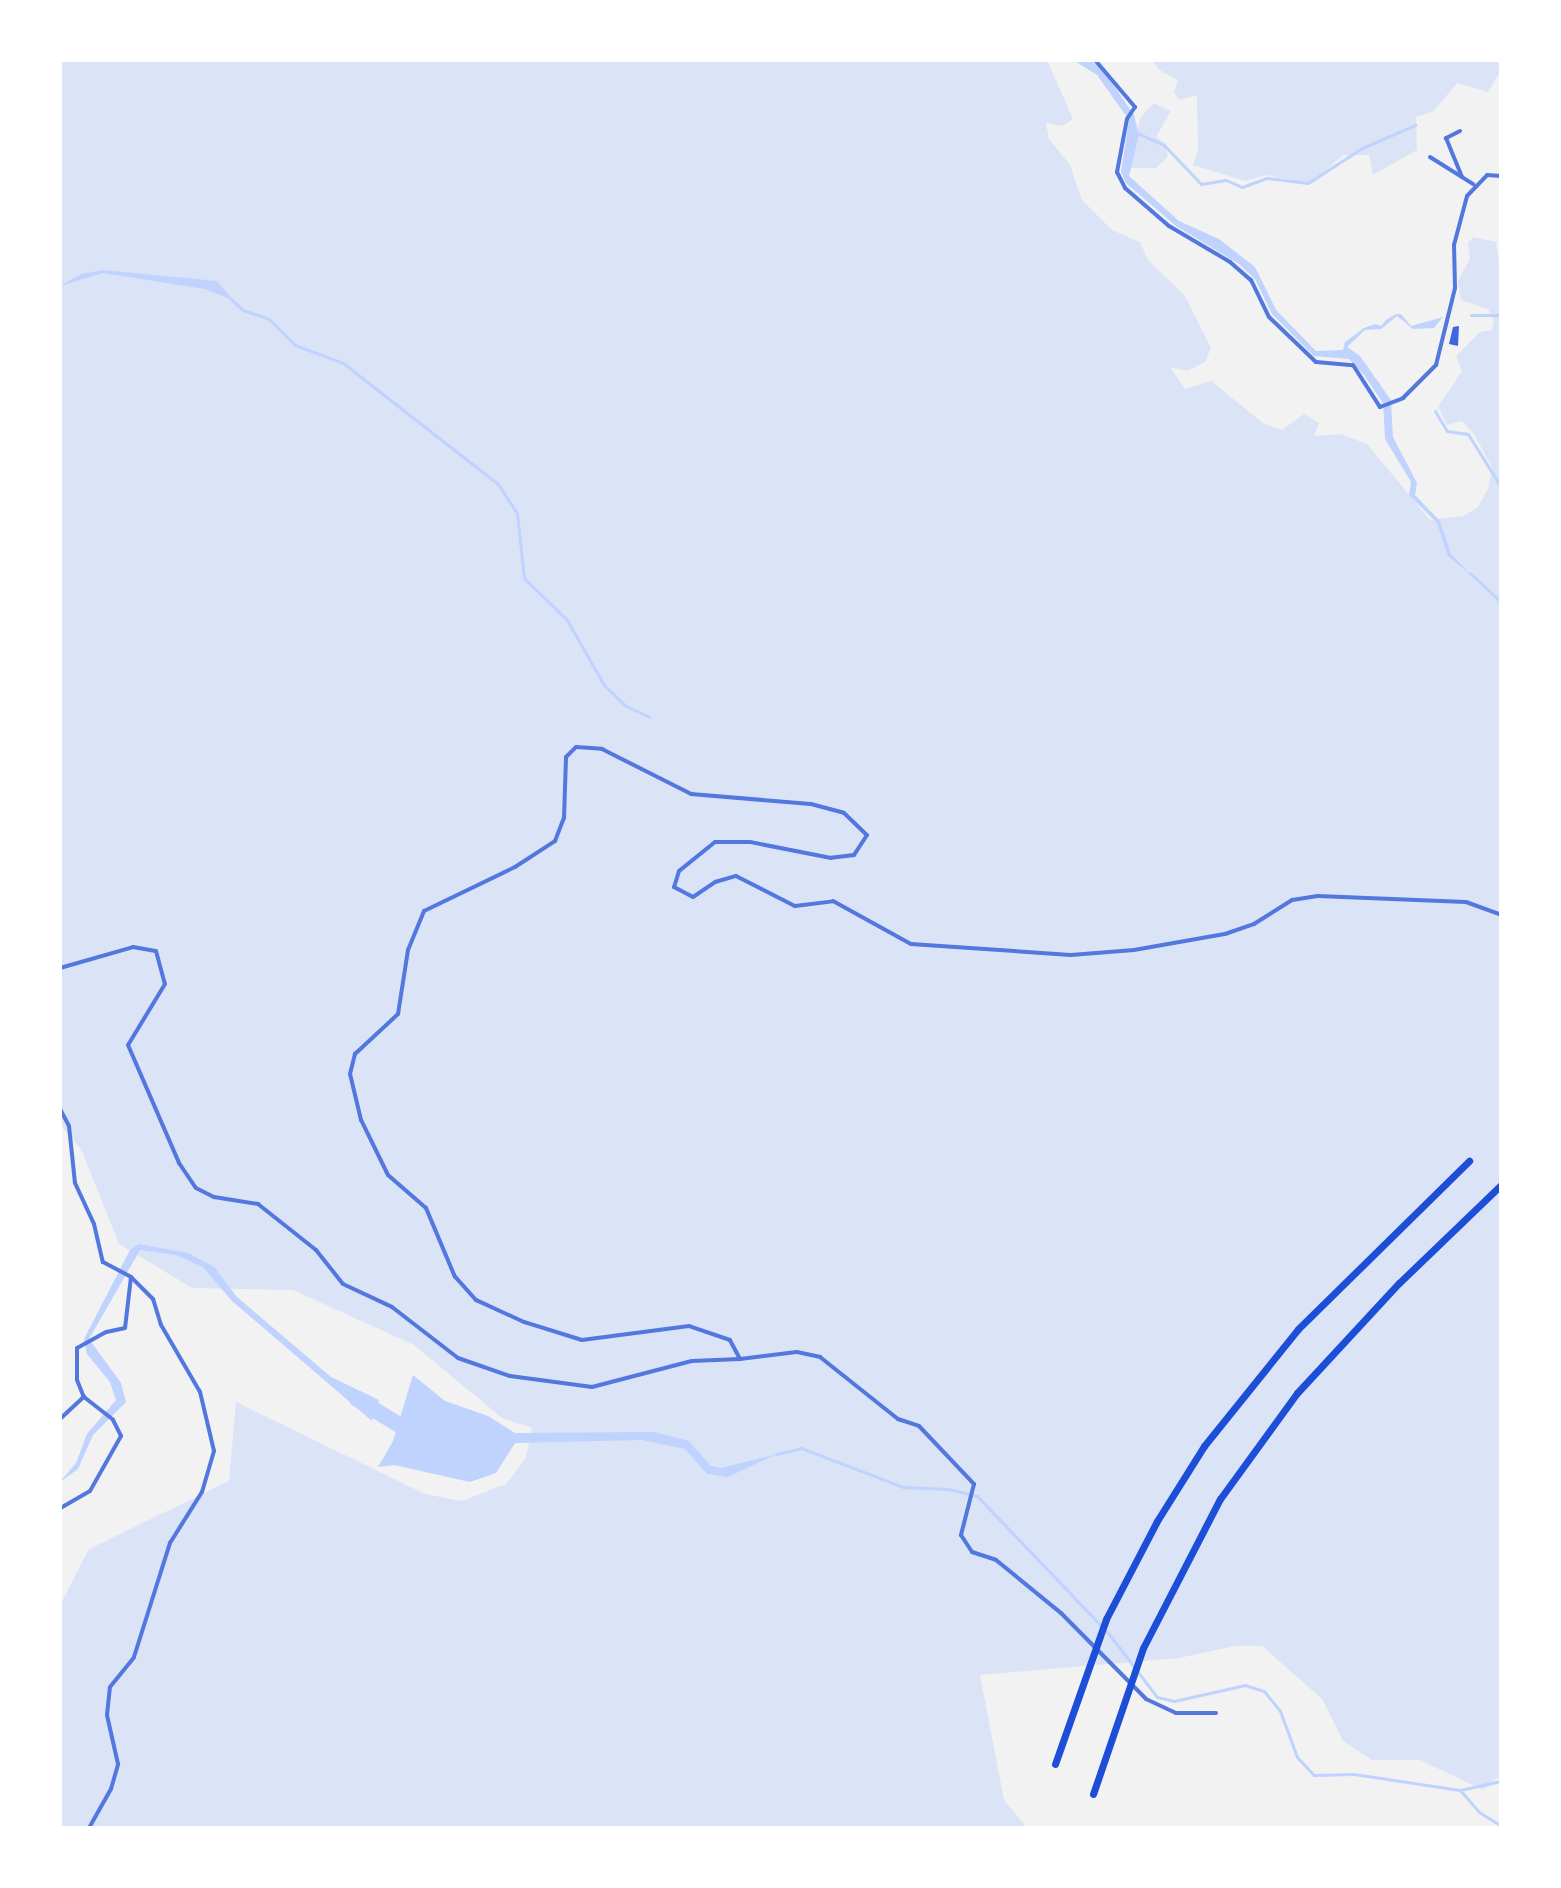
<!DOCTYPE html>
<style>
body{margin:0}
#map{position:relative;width:1561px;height:1888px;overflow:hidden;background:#f2f2f2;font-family:Helvetica,sans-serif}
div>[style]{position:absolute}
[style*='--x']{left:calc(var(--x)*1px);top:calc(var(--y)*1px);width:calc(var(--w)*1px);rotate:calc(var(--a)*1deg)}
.green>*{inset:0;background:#dbe4f7}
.water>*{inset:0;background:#bfd3fe}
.stream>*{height:3px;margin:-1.5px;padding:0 1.5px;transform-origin:1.5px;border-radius:1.5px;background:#bfd3fe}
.river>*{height:16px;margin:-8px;padding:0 8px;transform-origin:8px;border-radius:8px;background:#bfd3fe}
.building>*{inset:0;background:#3d67dc}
.minor>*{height:4px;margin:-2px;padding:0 2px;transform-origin:2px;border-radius:2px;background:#5277de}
.motorway>*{height:7px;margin:-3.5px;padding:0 3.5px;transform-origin:3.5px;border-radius:3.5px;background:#1d4ed8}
span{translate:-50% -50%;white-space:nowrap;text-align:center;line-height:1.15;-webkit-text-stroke:7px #fff;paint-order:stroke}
.frame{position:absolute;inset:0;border:62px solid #fff;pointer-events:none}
</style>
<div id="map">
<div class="green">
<i style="clip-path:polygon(60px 60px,1047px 60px,1073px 119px,1063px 126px,1046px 123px,1049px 139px,1070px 165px,1082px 200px,1112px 230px,1140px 242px,1148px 260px,1185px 296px,1211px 348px,1205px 362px,1187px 371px,1170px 367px,1185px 389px,1211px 381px,1263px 423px,1282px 430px,1304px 414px,1319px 423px,1314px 436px,1341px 434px,1367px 444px,1430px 520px,1463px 516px,1478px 507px,1488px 489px,1492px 468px,1474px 434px,1462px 421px,1447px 425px,1438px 407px,1462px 371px,1456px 356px,1480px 332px,1492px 330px,1494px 321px,1488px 309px,1461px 300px,1458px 281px,1470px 259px,1468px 243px,1473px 237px,1496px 242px,1501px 276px,1501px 1775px,1483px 1790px,1420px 1760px,1372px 1760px,1343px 1741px,1322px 1699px,1262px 1646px,1235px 1646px,1179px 1658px,980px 1675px,1004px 1800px,1027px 1828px,60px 1828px,60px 1605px,89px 1549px,229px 1481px,236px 1402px,425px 1494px,462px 1501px,506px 1484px,526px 1458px,532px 1428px,502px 1418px,414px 1345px,293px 1290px,192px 1288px,119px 1244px,81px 1149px,60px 1124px)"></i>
<i style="clip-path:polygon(1152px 60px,1499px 60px,1499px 73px,1488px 92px,1457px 83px,1434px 111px,1416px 117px,1417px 150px,1373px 175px,1369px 155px,1343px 155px,1311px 184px,1266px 175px,1245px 181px,1193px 165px,1198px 151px,1197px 95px,1179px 100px,1174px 92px,1178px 80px,1159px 70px)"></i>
<i style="clip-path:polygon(1154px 103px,1171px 111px,1156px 137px,1165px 143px,1168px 157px,1156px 168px,1131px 168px,1140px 118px)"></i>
</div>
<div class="water">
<i style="clip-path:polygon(1073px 60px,1090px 60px,1103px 70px,1134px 115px,1139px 135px,1129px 176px,1179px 221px,1219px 239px,1255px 267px,1276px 310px,1316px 351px,1343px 350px,1345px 342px,1364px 328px,1375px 324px,1381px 326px,1386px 320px,1396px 314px,1401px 314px,1411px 326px,1443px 317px,1434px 328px,1413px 329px,1397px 316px,1381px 329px,1365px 330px,1347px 347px,1360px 356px,1391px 400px,1393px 437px,1417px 483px,1415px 495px,1440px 521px,1451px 554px,1471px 575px,1448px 556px,1437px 523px,1409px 495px,1411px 482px,1385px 439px,1383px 403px,1364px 375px,1349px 359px,1314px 356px,1272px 314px,1255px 279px,1239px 264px,1176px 226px,1126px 183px,1121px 172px,1129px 120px,1097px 75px)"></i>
<i style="clip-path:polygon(103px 270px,217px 281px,233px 300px,205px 289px,103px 273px,60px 286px,81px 274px)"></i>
<i style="clip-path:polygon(139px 1244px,188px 1253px,214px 1267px,237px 1297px,331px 1377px,379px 1400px,372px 1421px,232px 1301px,203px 1267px,176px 1255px,140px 1250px,89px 1339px,121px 1383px,126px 1402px,93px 1435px,78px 1469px,60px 1482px,76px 1463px,87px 1434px,116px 1400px,110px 1382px,87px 1354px,84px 1339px,130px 1250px)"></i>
<i style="clip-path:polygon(413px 1375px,445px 1401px,488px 1416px,515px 1433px,655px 1432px,689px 1441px,711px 1466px,721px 1468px,777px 1454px,728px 1477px,707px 1474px,685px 1449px,642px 1440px,515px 1443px,496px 1473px,470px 1482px,394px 1465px,378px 1467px,393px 1441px)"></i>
</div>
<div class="stream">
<i style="--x:1137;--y:133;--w:30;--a:24"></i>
<i style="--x:1164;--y:145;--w:54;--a:46.5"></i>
<i style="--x:1201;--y:184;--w:25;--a:-9"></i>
<i style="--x:1226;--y:180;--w:17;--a:24"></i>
<i style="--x:1242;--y:187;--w:27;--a:-20"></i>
<i style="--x:1267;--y:178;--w:41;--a:7"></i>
<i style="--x:1308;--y:183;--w:64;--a:-32.9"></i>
<i style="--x:1362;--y:148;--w:58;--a:-23.5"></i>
<i style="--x:231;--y:299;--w:16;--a:43"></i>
<i style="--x:243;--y:310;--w:28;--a:19"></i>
<i style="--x:269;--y:319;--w:37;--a:45"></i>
<i style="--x:295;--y:345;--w:51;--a:20.6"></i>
<i style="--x:343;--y:363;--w:197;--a:38"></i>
<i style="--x:498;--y:484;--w:35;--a:57"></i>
<i style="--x:517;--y:513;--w:65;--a:83.9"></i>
<i style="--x:524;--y:578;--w:60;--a:44.3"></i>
<i style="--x:567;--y:620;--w:75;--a:60.4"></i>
<i style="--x:604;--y:685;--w:30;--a:44"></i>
<i style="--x:626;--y:706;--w:26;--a:25"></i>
<i style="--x:1471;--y:315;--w:30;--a:0"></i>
<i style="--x:1435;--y:411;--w:23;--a:59"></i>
<i style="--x:1447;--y:431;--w:21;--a:8"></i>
<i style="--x:1468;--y:434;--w:62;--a:58.1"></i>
<i style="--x:1470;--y:573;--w:42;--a:43.1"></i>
<i style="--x:776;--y:1454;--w:26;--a:-13"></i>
<i style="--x:801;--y:1448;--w:109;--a:20.9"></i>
<i style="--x:903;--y:1487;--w:46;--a:2.5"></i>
<i style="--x:949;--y:1489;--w:29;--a:14"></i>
<i style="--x:977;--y:1496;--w:191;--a:46.3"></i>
<i style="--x:1109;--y:1634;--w:79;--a:52.7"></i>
<i style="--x:1157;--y:1697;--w:17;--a:13"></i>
<i style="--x:1174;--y:1701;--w:73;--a:-12.7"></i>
<i style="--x:1245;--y:1685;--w:20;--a:18"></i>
<i style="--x:1264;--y:1691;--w:26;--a:51"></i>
<i style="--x:1280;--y:1711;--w:49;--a:69.7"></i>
<i style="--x:1297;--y:1757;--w:25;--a:47"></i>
<i style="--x:1314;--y:1775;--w:40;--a:-1.4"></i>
<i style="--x:1354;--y:1774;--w:107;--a:8.6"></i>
<i style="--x:1460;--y:1790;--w:42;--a:-12.4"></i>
<i style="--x:1460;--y:1790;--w:29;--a:49"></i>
<i style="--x:1479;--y:1812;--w:26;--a:32"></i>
</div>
<div class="river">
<i style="--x:357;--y:1399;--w:65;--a:31.7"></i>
</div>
<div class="building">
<i style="clip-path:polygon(1459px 326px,1458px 346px,1449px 344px,1453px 327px)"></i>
</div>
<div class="minor">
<i style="--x:1095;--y:60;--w:62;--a:49.6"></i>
<i style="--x:1135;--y:107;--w:14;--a:124"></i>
<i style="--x:1127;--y:119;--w:54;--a:100.7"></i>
<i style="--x:1117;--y:172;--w:18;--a:63"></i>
<i style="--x:1125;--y:188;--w:58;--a:40.8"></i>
<i style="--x:1169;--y:226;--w:71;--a:30.5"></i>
<i style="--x:1230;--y:262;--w:28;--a:41"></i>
<i style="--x:1251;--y:280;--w:41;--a:64.1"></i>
<i style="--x:1269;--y:317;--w:65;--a:43.8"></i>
<i style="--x:1316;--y:362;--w:37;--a:5"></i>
<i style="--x:1353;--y:365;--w:50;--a:57.3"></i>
<i style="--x:1380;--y:407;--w:25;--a:-21"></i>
<i style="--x:1403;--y:398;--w:47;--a:-45"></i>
<i style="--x:1436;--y:365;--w:79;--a:-76.1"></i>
<i style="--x:1455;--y:288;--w:43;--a:-91.3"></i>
<i style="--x:1454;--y:245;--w:51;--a:-75.1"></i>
<i style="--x:1467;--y:196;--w:29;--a:-46"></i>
<i style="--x:1487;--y:175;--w:14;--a:4"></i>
<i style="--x:1460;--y:131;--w:16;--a:153"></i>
<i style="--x:1446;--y:138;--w:42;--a:67.7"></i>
<i style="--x:1430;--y:157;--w:51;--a:32.1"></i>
<i style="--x:60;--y:968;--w:76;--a:-16"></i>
<i style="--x:133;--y:947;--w:23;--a:10"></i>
<i style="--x:156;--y:951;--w:34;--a:75"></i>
<i style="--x:165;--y:984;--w:71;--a:121.2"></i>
<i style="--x:128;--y:1045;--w:129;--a:66.6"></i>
<i style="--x:179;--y:1163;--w:30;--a:56"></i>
<i style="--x:196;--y:1188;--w:20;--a:27"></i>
<i style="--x:214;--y:1197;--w:45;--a:9"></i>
<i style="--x:258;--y:1204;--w:74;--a:38.4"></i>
<i style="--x:316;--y:1250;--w:43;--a:51.5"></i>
<i style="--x:343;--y:1284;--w:54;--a:25.1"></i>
<i style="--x:392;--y:1307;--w:83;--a:37.7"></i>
<i style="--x:458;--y:1358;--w:55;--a:19.1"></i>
<i style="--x:510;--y:1376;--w:83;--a:7.6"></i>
<i style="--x:592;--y:1387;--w:103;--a:-14.6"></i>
<i style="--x:692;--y:1361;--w:48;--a:-2.4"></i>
<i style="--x:740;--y:1359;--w:21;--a:-118"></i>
<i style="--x:730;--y:1340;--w:43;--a:-161.1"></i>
<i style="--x:689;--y:1326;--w:108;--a:172.5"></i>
<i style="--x:582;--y:1340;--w:61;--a:-162.8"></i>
<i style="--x:524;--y:1322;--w:53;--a:-155.4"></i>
<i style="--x:476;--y:1300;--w:31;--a:-132"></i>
<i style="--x:455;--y:1277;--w:75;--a:-112.8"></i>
<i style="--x:426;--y:1208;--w:50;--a:-139"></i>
<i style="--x:388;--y:1175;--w:61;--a:-116.1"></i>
<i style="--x:361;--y:1120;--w:47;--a:-103.4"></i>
<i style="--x:350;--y:1074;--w:21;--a:-76"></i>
<i style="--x:355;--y:1054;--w:59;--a:-42.9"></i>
<i style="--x:398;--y:1014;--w:65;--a:-81.1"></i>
<i style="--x:408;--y:950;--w:42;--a:-67.7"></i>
<i style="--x:424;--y:911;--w:101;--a:-25.8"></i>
<i style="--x:515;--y:867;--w:48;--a:-33"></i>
<i style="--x:555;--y:841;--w:25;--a:-69"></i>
<i style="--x:564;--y:818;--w:61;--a:-88.1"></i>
<i style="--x:566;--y:757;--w:14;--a:-45"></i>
<i style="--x:576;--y:747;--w:26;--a:4"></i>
<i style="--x:602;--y:749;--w:100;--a:26.8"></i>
<i style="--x:691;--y:794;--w:120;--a:4.8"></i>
<i style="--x:811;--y:804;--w:34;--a:15"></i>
<i style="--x:844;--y:813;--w:32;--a:44"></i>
<i style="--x:867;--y:835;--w:24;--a:123"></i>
<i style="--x:854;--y:855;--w:23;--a:173"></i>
<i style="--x:831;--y:858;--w:83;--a:-168.8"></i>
<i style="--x:750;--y:842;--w:35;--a:180"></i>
<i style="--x:715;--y:842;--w:46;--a:141.1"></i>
<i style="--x:679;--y:871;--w:17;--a:107"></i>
<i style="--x:674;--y:887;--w:21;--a:28"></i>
<i style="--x:693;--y:897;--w:27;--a:-34"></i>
<i style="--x:715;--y:882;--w:22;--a:-16"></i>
<i style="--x:736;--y:876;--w:66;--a:27"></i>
<i style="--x:795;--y:906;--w:38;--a:-7"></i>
<i style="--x:833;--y:901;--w:89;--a:28.9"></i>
<i style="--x:911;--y:944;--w:160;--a:3.9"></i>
<i style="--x:1071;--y:955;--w:63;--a:-4.5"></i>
<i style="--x:1134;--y:950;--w:92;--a:-10"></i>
<i style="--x:1225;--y:934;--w:31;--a:-19"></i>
<i style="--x:1254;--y:924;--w:45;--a:-32.3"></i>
<i style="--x:1292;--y:900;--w:26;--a:-9"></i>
<i style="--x:1318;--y:896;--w:148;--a:2.3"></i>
<i style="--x:1466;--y:902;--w:37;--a:20"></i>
<i style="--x:60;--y:1109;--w:19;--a:62"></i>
<i style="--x:69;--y:1126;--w:57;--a:84"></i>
<i style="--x:75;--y:1183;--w:45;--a:65.1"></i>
<i style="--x:94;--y:1224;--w:39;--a:77"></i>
<i style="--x:103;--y:1262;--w:32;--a:28"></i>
<i style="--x:131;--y:1277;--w:51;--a:96.7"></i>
<i style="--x:125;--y:1328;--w:19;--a:168"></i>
<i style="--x:106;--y:1332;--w:33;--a:151"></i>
<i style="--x:77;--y:1348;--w:32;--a:90"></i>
<i style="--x:77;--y:1380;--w:18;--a:68"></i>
<i style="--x:84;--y:1397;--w:37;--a:38"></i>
<i style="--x:113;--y:1420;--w:18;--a:63"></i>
<i style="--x:121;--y:1436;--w:63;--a:119.4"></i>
<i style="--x:90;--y:1491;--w:34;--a:150"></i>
<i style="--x:740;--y:1359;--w:57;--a:-7"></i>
<i style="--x:797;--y:1352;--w:24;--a:12"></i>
<i style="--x:820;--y:1357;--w:100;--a:38.5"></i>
<i style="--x:898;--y:1419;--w:22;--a:18"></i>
<i style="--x:919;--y:1426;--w:80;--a:46.5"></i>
<i style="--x:974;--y:1484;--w:53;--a:104.3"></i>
<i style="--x:961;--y:1535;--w:20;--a:57"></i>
<i style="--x:972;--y:1552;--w:25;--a:18"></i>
<i style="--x:996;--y:1560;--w:84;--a:39.2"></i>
<i style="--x:1061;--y:1613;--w:121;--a:45.3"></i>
<i style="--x:1146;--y:1699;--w:33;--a:25"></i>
<i style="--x:1176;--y:1713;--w:40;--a:0"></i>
<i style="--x:60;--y:1419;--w:33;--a:-43"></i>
<i style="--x:89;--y:1828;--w:45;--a:-60.6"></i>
<i style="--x:111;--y:1789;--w:26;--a:-74"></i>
<i style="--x:118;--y:1764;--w:50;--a:-102.7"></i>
<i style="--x:107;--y:1715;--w:28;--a:-84"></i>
<i style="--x:110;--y:1687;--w:38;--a:-51"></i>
<i style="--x:134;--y:1657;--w:120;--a:-72.5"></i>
<i style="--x:170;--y:1543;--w:60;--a:-57.9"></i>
<i style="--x:202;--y:1492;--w:43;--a:-73.7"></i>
<i style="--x:214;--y:1451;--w:61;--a:-103.3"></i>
<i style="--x:200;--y:1392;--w:78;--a:-120.2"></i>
<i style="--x:161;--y:1325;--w:27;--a:-107"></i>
<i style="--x:153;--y:1299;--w:31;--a:-135"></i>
</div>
<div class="motorway">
<i style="--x:1055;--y:1764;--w:154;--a:-70.6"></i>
<i style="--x:1106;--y:1619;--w:110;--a:-62.5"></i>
<i style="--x:1157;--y:1521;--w:89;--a:-57.9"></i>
<i style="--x:1204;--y:1446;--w:150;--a:-51.2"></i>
<i style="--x:1298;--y:1329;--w:240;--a:-44.5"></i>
<i style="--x:1093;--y:1794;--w:154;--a:-71.1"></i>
<i style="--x:1143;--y:1648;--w:168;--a:-62.7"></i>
<i style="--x:1220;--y:1499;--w:131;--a:-54"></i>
<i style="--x:1297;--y:1393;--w:150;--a:-47.2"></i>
<i style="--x:1399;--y:1283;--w:141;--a:-43.9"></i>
</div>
<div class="frame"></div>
</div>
